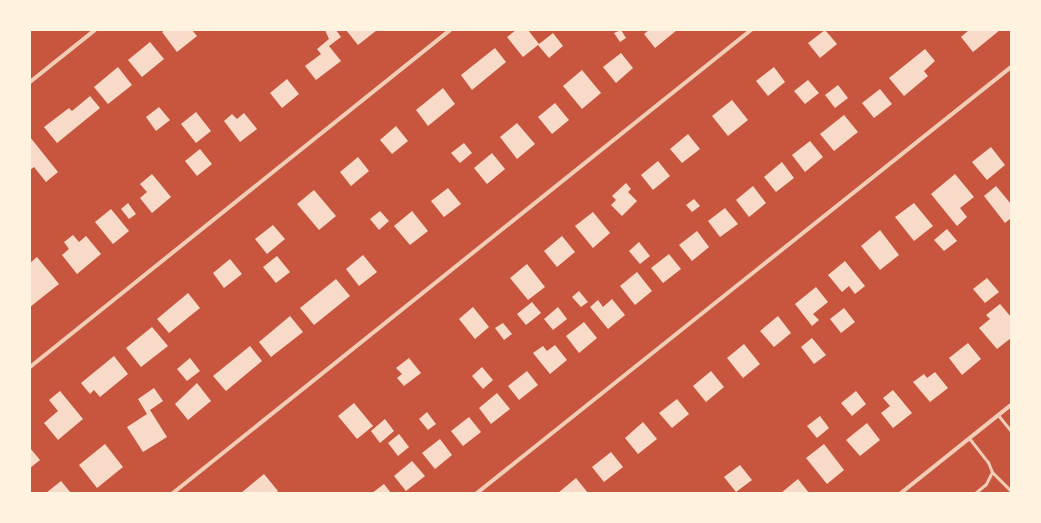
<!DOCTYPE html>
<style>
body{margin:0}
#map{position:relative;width:1041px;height:523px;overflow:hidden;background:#c8553d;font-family:"Varela Round",sans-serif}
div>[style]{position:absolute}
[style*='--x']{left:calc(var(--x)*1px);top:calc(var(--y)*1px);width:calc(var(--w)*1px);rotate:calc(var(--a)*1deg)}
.building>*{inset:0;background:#f7dbc8}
.service>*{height:3px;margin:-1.5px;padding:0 1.5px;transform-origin:1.5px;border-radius:1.5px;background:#f1ccb7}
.minor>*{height:4px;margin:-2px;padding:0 2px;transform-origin:2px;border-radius:2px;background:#f1ccb7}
span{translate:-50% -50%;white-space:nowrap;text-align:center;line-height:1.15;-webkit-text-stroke:3px #fff3e0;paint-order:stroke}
.frame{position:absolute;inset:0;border:31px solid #fff3e0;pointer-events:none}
</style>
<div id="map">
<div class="building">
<i style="clip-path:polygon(165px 30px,192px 30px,197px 36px,177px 52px,162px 32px)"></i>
<i style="clip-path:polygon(325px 30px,336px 30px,341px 37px,329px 46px,341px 61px,316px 80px,305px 66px,321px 54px,317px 49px,329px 39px)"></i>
<i style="clip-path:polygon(346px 30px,377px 30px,358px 45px)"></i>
<i style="clip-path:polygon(516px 30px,528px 30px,539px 44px,553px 33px,563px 46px,549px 58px,538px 45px,523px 57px,507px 37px)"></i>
<i style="clip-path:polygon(621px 30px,626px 38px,620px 42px,614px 33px)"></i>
<i style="clip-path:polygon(649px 30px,677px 30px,655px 48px,644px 34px)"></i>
<i style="clip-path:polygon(825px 30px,837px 44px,820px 58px,808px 43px)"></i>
<i style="clip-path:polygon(969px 30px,1000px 30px,973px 52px,961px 37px)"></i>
<i style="clip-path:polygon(150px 42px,164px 59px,142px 77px,128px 60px)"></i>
<i style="clip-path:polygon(495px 48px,506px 62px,472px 90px,461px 75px)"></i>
<i style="clip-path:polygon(925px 49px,935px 61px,924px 71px,928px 76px,904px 96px,889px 78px)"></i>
<i style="clip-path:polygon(621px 53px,633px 68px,616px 83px,603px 67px)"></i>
<i style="clip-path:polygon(118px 67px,132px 85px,108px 104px,94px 87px)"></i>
<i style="clip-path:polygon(774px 67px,785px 82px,768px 96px,756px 81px)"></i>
<i style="clip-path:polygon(582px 70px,601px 93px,582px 109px,563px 86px)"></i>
<i style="clip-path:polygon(287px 79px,299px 94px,282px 108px,270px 93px)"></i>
<i style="clip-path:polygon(808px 80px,819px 93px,805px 104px,794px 91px)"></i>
<i style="clip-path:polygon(838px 85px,848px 98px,835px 108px,825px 95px)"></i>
<i style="clip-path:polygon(443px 88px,455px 104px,428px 126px,416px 110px)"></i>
<i style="clip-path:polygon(880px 89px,892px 104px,874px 118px,862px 103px)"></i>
<i style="clip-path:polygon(90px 96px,100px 108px,57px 143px,44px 127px,69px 108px,72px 111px)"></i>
<i style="clip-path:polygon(732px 100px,748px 120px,728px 136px,712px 116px)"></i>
<i style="clip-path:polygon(555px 103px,569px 120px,552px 134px,538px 117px)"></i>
<i style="clip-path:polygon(159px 107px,170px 120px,156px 131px,146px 117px)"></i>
<i style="clip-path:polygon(196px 112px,211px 131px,196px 143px,181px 124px)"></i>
<i style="clip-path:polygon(244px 113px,257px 129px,240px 142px,224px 121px,232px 114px,237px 119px)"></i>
<i style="clip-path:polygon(844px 115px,858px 132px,834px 151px,820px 134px)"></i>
<i style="clip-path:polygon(517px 123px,535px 144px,517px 159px,500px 137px)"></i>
<i style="clip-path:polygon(396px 126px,408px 141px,392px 154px,380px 140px)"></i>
<i style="clip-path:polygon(688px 134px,700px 149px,682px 163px,670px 149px)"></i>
<i style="clip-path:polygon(30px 137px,58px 172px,46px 182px,34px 167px,30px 170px)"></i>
<i style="clip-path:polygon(810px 141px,823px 157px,805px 172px,792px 155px)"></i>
<i style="clip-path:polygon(464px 143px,472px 153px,460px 163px,451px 153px)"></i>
<i style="clip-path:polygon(991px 147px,1005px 165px,987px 180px,972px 162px)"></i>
<i style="clip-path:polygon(200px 149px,212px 164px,197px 176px,185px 161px)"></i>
<i style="clip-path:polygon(492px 153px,505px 169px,487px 184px,474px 168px)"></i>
<i style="clip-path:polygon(358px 157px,369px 171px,351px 186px,340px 172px)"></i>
<i style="clip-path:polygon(658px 161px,670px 176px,653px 190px,641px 175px)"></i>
<i style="clip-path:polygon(782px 162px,794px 178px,776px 192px,764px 177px)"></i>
<i style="clip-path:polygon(152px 174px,171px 197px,152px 213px,140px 198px,147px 192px,140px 184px)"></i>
<i style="clip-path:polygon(955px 174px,974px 197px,960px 208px,967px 217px,957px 226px,931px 194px)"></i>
<i style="clip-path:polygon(626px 183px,631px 189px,628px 192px,637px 201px,622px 216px,611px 205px,616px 200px,612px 196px)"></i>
<i style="clip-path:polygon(753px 186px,766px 203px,749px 217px,736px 200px)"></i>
<i style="clip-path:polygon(996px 186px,1011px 204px,1011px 218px,1005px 223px,984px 196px)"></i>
<i style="clip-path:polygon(448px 188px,461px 204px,444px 217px,431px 201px)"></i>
<i style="clip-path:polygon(314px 190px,336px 216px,319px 230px,297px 204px)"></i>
<i style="clip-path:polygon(694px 199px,700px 206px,692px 212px,686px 205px)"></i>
<i style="clip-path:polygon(128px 203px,136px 214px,129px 219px,121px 209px)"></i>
<i style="clip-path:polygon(914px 203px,933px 226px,914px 241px,895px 217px)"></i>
<i style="clip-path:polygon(725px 208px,738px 224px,720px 237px,708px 221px)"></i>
<i style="clip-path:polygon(111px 209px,129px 231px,113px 244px,95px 222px)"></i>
<i style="clip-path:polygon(380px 211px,389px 221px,379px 230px,370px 219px)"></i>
<i style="clip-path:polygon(412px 211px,428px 231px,410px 245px,394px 226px)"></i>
<i style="clip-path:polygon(593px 212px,610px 233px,593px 248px,575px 226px)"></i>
<i style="clip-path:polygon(273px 225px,285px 239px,267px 254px,255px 239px)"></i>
<i style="clip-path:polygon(947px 229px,957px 241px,944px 251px,934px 240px)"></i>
<i style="clip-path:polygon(880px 230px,899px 255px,880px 270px,861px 246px)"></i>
<i style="clip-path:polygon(697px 231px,709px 247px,692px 261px,679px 245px)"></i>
<i style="clip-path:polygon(73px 235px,79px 242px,86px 236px,101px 254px,77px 274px,62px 255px,69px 249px,64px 242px)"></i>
<i style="clip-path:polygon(562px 236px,575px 252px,557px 267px,544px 251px)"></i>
<i style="clip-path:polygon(639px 242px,650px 256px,640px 264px,629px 251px)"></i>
<i style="clip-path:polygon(669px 254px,681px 269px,663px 283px,651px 268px)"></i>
<i style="clip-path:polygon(363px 255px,377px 272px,359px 286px,346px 269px)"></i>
<i style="clip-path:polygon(277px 256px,290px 272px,276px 283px,263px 267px)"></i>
<i style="clip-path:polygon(37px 257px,59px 284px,30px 307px,30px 263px)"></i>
<i style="clip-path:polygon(230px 259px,242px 274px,224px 288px,213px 273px)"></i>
<i style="clip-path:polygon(845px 261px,865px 286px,855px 294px,849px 286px,842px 292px,828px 275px)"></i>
<i style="clip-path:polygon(527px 264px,545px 287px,528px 300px,510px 278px)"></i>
<i style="clip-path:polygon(637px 272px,652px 291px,635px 305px,620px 286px)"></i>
<i style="clip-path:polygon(987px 278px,999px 292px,985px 303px,973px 289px)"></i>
<i style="clip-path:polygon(336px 279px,350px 296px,314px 325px,300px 308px)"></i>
<i style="clip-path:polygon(816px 287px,828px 302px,813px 314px,819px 320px,812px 326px,795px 304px)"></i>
<i style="clip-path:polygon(579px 291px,588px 302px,581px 307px,572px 297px)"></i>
<i style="clip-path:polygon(188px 293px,200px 308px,169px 333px,157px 319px)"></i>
<i style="clip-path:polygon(612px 299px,625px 315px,608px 329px,590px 307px,598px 300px,603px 307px)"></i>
<i style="clip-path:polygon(532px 302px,541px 313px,526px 325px,517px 314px)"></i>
<i style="clip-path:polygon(1000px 304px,1011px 317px,1011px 338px,997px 349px,979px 328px,990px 319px,986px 315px)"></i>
<i style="clip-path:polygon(473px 307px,489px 327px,475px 339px,459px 319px)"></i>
<i style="clip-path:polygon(558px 307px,567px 319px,553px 330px,544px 319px)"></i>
<i style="clip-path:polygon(844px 308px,855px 322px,841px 333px,830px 319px)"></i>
<i style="clip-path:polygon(290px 316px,303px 332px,271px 357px,259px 342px)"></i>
<i style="clip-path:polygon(778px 316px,791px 333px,774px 347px,760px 331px)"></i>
<i style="clip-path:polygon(584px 322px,597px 338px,579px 353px,566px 336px)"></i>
<i style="clip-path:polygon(503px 323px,512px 334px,504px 340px,495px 328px)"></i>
<i style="clip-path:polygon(152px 327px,168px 346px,141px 367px,126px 348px)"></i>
<i style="clip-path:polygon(812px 338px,826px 355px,814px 364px,801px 347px)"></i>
<i style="clip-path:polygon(968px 343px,981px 359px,962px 375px,949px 358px)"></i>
<i style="clip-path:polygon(744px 344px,760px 364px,743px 378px,727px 358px)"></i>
<i style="clip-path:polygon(555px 345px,567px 360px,550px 374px,533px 353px,543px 346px,547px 351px)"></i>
<i style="clip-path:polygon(250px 346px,262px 361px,226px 391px,213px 376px)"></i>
<i style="clip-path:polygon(114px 356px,128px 374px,100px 397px,94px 390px,90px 394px,81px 383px)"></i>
<i style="clip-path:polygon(190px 358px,200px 371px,187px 381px,177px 369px)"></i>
<i style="clip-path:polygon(409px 358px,421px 373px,404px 386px,397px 378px,402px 374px,396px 368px)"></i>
<i style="clip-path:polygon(482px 367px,493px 380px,483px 389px,472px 376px)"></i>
<i style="clip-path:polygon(527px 371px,538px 385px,519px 400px,508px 386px)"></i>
<i style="clip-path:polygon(711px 371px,724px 387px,706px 402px,693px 386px)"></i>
<i style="clip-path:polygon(935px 372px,948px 388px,930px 402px,913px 382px,924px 374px,927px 378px)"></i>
<i style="clip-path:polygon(197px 383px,211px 401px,188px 420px,175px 404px)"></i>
<i style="clip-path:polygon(154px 388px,163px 401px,150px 410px,167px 437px,143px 452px,127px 427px,147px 414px,138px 399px)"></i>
<i style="clip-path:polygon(893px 390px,912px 413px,893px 428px,881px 413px,890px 406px,883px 398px)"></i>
<i style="clip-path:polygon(60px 391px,83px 419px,58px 440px,44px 423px,58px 411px,49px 400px)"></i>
<i style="clip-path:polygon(856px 391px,866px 404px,852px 416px,841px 403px)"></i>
<i style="clip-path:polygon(497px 393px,510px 409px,491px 424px,479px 408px)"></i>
<i style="clip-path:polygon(677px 399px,689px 414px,672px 428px,659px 413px)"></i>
<i style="clip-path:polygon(354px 403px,373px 426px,357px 439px,338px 416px)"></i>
<i style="clip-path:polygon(427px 412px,436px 424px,428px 430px,419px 419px)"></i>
<i style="clip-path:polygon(820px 416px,829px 428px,817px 438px,807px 426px)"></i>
<i style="clip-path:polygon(469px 417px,481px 432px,463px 446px,451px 431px)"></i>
<i style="clip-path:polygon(385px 419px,394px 431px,380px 443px,371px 431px)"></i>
<i style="clip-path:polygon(643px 422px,657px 439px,638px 454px,625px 438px)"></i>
<i style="clip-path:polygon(867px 423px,880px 440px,860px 456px,846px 440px)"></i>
<i style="clip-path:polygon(399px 434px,409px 447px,398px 456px,388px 443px)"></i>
<i style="clip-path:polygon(440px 439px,452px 455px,435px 469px,422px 453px)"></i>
<i style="clip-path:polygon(105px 444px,123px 467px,97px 488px,79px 465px)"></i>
<i style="clip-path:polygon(824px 444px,844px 470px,827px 484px,806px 458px)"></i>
<i style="clip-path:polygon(30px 448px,40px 460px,30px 468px)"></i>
<i style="clip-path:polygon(611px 452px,623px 467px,604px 482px,592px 467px)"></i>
<i style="clip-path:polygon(412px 461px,425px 476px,406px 491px,394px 476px)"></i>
<i style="clip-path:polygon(740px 465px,752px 480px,736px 492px,724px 477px)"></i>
<i style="clip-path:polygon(264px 474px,278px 491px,276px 493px,241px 493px)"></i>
<i style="clip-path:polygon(576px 478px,588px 493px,558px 493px)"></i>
<i style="clip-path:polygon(798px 479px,809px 493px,781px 493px)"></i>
<i style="clip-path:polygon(61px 481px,71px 493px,46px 493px)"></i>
<i style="clip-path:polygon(384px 484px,391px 493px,372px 493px)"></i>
</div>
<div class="service">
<i style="--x:998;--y:415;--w:21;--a:51"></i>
<i style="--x:969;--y:438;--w:31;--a:52"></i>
<i style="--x:988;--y:462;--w:11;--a:68"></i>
<i style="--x:992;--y:472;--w:13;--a:117"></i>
<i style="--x:986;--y:484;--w:14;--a:141"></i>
<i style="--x:992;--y:472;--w:27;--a:45"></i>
</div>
<div class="minor">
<i style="--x:30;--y:82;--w:83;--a:-38.7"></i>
<i style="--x:30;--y:367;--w:538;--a:-38.74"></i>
<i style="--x:173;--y:493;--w:741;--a:-38.7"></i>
<i style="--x:477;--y:493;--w:683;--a:-38.58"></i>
<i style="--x:901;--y:493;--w:141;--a:-38.7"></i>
</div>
<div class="frame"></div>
</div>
